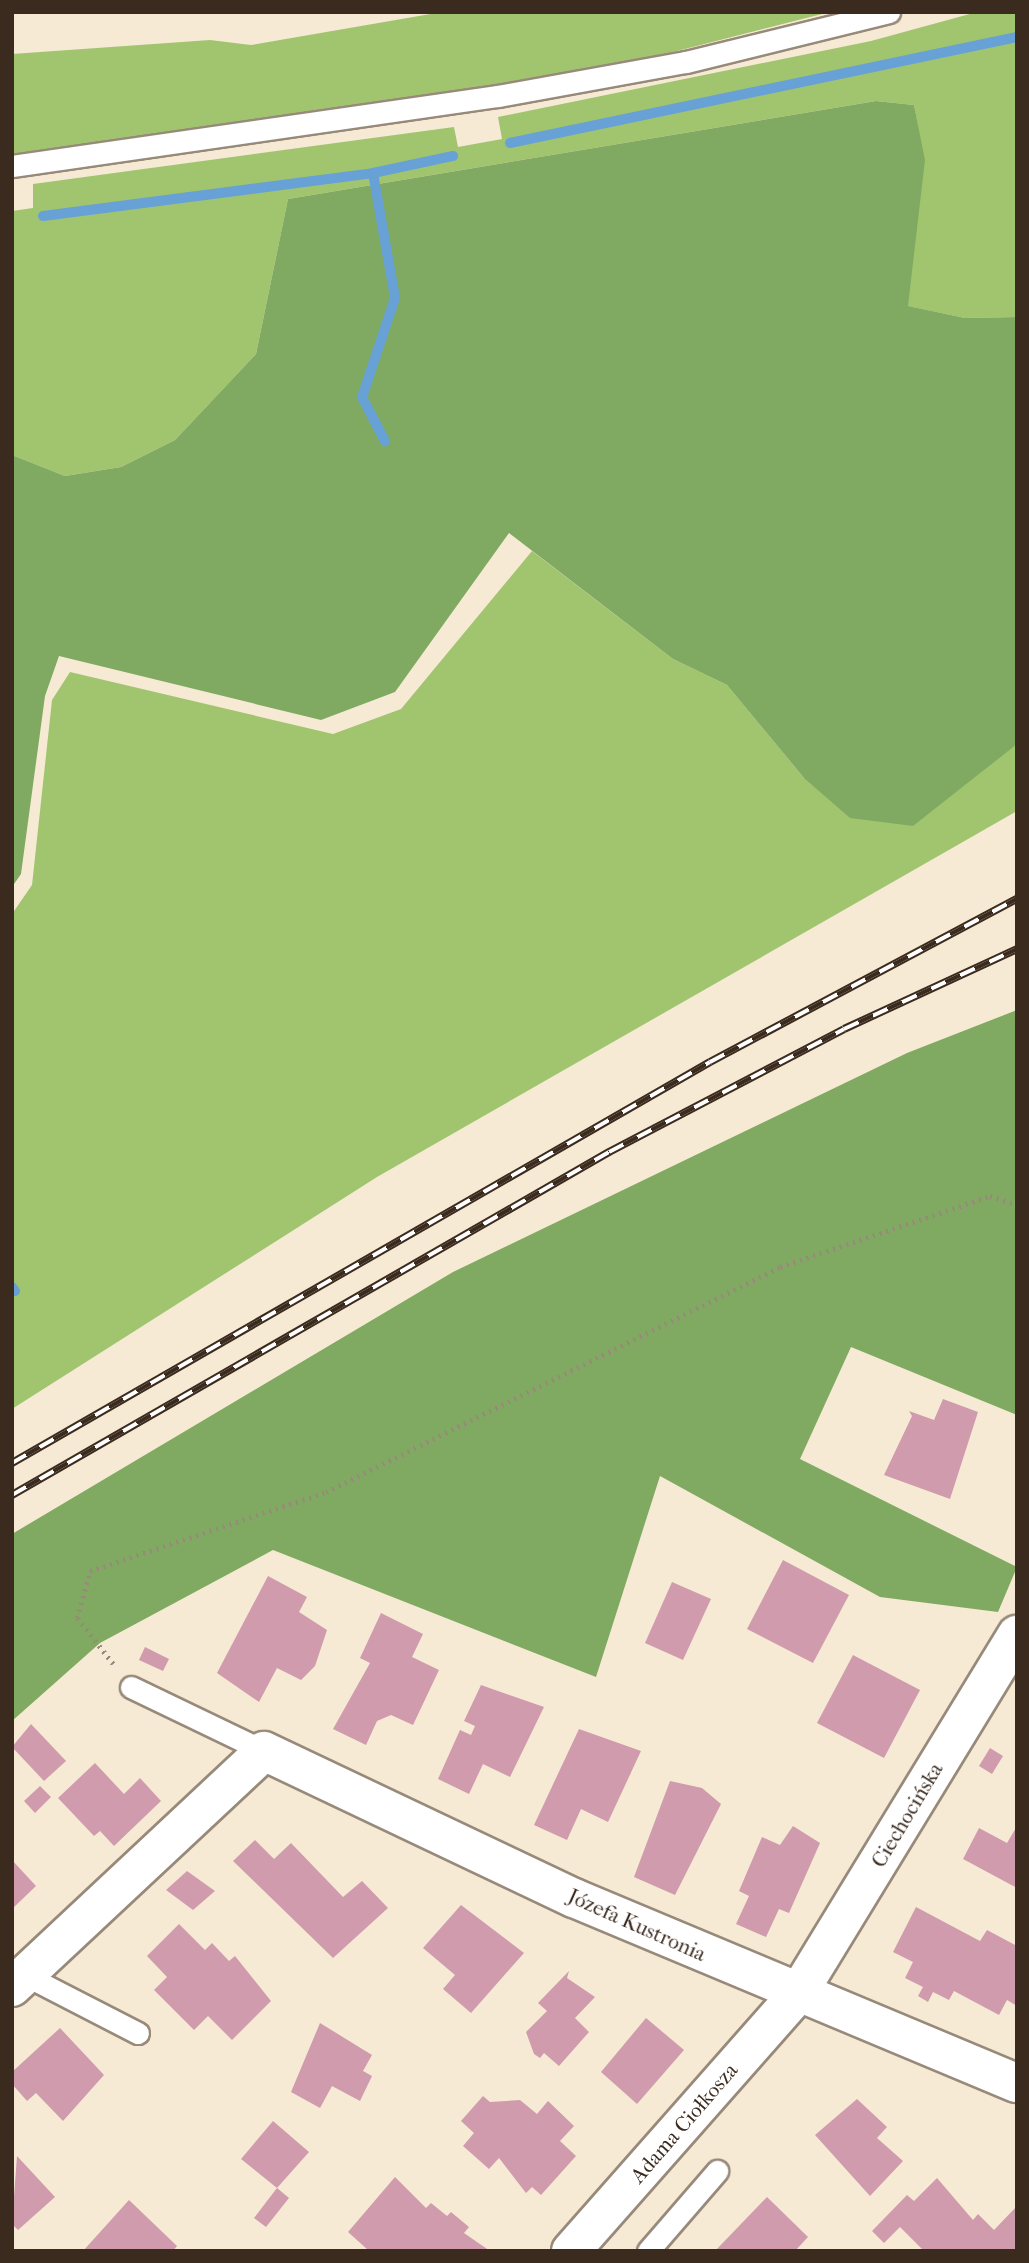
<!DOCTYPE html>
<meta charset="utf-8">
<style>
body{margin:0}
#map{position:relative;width:1029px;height:2263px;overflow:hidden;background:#f6ead5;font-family:"IM FELL French Canon",serif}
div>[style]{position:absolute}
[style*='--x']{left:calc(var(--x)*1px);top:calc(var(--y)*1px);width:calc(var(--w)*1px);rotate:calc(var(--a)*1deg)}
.green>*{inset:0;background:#a1c56e}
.forest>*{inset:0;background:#80aa61}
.stream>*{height:10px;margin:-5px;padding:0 5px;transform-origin:5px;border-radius:5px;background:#67a1d6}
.building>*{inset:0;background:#d09bad}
.path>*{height:4.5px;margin-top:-2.25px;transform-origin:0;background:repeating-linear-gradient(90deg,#988a7a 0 2px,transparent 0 7px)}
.roads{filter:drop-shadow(2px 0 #988a7a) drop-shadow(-2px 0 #988a7a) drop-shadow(0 2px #988a7a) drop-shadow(0 -2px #988a7a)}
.lane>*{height:21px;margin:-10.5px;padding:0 10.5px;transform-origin:10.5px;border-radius:10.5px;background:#fff}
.street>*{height:38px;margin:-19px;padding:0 19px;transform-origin:19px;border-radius:19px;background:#fff}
.rail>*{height:8px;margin-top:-4px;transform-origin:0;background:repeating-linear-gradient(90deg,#fff 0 16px,#3b2a1e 0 32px);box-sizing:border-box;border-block:2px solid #3b2a1e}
span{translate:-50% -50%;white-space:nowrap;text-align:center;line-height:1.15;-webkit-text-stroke:7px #fff;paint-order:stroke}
.street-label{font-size:21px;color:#3b2a1e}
.frame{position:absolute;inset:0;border:14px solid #3b2a1e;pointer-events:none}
</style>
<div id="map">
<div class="green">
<i style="clip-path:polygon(442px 12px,830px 12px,638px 61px,188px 141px,12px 157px,12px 54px,210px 40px,251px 45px)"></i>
<i style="clip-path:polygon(977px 12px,1017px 12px,1017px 317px,965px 318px,907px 306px,924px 160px,914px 105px,876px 101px,288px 199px,256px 354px,175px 440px,121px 467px,65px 476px,12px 455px,12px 211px,33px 208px,33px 184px,454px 127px,458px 147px,502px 139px,498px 117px,871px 41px)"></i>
<i style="clip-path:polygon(532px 551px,673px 659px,727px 685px,804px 778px,999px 753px,1017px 744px,1017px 811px,377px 1177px,12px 1409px,12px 914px,32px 885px,52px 700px,70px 672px,333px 734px,401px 709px)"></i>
</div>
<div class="forest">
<i style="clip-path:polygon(876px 101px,914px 105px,925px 160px,908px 306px,965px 318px,1017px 317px,1017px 744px,913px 826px,850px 818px,804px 778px,727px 685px,673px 659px,509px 533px,395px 692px,321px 720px,59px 656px,45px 696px,21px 874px,12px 887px,12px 455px,65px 476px,121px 467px,175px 440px,256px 354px,288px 199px)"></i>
<i style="clip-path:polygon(1017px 1010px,1017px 1415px,851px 1347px,800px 1459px,1017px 1567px,998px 1612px,880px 1597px,660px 1476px,596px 1677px,273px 1550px,100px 1643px,12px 1721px,12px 1534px,453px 1272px,907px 1053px)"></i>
</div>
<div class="stream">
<i style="--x:510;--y:143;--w:518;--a:-11.81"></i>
<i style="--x:373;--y:173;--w:127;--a:80"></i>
<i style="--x:395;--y:298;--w:104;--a:108.4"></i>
<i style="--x:362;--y:397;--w:50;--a:62.4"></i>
<i style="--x:43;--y:216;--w:333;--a:-7.4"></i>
<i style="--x:373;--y:173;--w:82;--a:-12"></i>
<i style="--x:12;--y:1287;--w:5;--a:53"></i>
</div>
<div class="building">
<i style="clip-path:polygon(943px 1399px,978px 1412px,950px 1499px,884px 1475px,912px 1416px,909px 1411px,934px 1420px)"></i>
<i style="clip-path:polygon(783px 1560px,849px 1595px,813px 1663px,747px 1629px)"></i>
<i style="clip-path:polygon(268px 1576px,307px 1597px,299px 1612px,327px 1630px,315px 1666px,301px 1680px,277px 1668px,259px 1702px,217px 1673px)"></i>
<i style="clip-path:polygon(672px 1582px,711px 1599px,683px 1660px,645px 1643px)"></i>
<i style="clip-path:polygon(381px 1613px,423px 1634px,412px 1657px,439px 1670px,413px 1725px,391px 1715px,377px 1721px,366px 1745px,333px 1729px,370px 1663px,360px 1658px)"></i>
<i style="clip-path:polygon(145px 1647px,169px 1659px,163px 1671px,139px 1660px)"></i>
<i style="clip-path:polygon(853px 1655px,920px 1690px,884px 1758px,817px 1723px)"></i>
<i style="clip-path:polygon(481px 1685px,544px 1707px,510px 1777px,483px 1764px,469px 1794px,438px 1779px,460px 1730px,471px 1735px,475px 1726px,464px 1721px)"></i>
<i style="clip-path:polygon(31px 1724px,66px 1761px,44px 1781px,12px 1747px)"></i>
<i style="clip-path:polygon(579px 1729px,641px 1751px,608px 1822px,581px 1809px,567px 1840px,534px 1825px)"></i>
<i style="clip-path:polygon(990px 1748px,1003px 1756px,992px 1774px,979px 1766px)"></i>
<i style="clip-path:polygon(95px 1763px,124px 1794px,140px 1778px,161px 1801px,114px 1846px,100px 1831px,94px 1836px,58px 1798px)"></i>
<i style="clip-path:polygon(670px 1781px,702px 1788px,721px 1804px,675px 1895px,634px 1877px)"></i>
<i style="clip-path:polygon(40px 1786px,51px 1797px,35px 1813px,24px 1801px)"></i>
<i style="clip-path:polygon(793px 1826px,820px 1843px,789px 1913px,779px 1909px,766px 1937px,736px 1924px,749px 1896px,739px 1891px,762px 1837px,780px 1845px)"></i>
<i style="clip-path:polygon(1017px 1826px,1017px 1888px,963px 1859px,979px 1828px,1007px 1843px)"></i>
<i style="clip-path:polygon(255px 1840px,274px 1859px,291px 1843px,343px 1897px,362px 1881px,388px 1908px,333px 1958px,233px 1861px)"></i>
<i style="clip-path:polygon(12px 1860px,36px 1886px,12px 1909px)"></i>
<i style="clip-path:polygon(187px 1871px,215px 1891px,193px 1910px,166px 1890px)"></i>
<i style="clip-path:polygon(461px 1905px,524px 1953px,471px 2013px,443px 1989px,455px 1975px,423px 1948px)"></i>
<i style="clip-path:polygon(916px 1907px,980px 1941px,987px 1930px,1017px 1946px,1017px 2006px,1007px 2000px,999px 2015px,954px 1991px,949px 2000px,933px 1992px,928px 2002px,918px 1996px,923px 1987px,905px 1978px,913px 1962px,893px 1952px)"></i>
<i style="clip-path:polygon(179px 1924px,205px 1950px,212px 1943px,229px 1961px,235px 1956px,271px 2001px,232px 2040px,208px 2016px,194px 2030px,154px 1990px,167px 1977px,147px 1956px)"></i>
<i style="clip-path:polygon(569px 1971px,567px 1978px,595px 1997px,575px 2018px,589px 2032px,559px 2066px,544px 2053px,540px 2058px,534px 2054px,526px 2032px,547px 2011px,538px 2003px)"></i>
<i style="clip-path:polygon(646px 2018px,684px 2050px,637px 2104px,601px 2072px)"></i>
<i style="clip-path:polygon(320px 2023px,372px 2055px,363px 2071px,372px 2076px,360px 2101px,332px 2086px,320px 2108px,291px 2092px)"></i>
<i style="clip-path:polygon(60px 2028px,104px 2075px,63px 2121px,36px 2093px,27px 2101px,12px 2084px,12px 2072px)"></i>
<i style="clip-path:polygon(483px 2096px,490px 2102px,520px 2100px,537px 2114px,548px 2101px,574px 2126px,560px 2141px,576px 2156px,541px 2195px,532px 2187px,526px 2193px,499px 2158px,489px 2169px,463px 2146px,474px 2133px,461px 2121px)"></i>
<i style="clip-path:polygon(857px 2099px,887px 2127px,877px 2138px,903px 2161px,870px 2196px,815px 2135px)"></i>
<i style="clip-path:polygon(273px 2121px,309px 2152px,277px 2188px,241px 2159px)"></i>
<i style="clip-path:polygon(17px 2156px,55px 2197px,18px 2230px,12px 2224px)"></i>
<i style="clip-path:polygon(395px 2177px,426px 2208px,431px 2203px,447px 2216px,451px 2212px,469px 2227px,464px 2233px,490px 2251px,368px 2250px,348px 2232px)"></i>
<i style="clip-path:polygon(937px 2178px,973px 2220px,978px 2214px,994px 2230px,1017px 2206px,1017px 2251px,924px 2251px,900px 2227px,884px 2243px,872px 2231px,907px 2195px,914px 2201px)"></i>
<i style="clip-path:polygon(277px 2188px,289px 2198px,266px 2227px,254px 2218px)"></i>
<i style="clip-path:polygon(767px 2197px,808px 2237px,795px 2251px,715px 2251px)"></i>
<i style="clip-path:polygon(129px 2200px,177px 2246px,173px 2251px,83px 2251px)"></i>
</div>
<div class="path">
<i style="--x:113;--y:1664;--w:58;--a:-128"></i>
<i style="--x:77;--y:1618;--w:49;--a:-74.5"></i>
<i style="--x:90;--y:1571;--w:249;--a:-18.5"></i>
<i style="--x:326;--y:1492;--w:507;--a:-26.36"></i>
<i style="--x:780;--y:1267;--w:222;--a:-18.7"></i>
<i style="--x:990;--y:1196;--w:28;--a:17"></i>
</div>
<div class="roads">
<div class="lane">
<i style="--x:12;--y:166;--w:491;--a:-8.2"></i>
<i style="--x:498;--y:96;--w:191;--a:-10.3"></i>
<i style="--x:686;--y:62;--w:209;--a:-13.8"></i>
<i style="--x:131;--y:1687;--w:148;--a:25.7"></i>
<i style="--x:25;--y:1975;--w:127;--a:27.2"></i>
<i style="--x:648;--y:2251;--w:106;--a:-49.2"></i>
</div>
<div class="street">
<i style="--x:12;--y:1987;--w:345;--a:-43.1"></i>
<i style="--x:264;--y:1751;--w:343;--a:25.4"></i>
<i style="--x:574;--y:1898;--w:480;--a:22.7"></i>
<i style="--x:571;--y:2251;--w:341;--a:-48.6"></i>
<i style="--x:797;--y:1995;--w:422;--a:-58.6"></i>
</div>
</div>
<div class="rail">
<i style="--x:12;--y:1463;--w:805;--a:-29.88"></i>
<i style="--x:710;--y:1062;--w:348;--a:-28"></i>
<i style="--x:12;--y:1495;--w:689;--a:-29.88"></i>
<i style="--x:609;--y:1152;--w:265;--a:-27.6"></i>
<i style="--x:844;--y:1029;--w:191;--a:-24.8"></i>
</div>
<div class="street-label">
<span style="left:907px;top:1815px;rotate:-59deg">Ciechocińska</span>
<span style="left:637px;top:1925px;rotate:24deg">Józefa Kustronia</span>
<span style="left:684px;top:2123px;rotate:-49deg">Adama Ciołkosza</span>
</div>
<div class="frame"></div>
</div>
